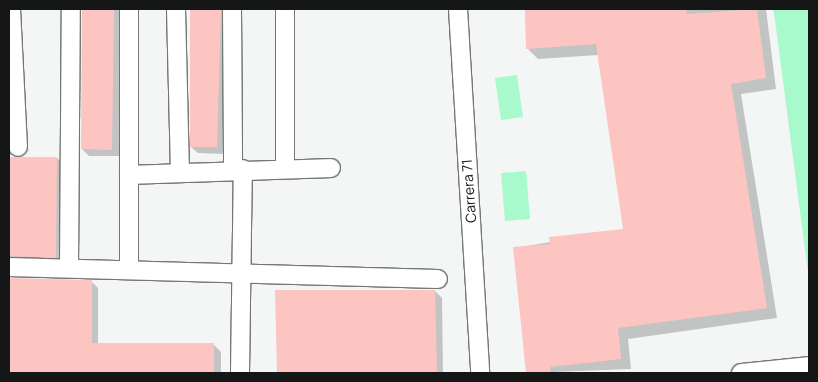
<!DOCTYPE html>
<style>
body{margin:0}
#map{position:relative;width:818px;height:382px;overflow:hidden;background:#f3f6f4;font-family:Manrope,sans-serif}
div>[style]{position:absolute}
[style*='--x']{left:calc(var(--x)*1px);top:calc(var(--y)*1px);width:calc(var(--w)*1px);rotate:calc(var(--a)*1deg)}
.green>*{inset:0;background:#a8facc}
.shadow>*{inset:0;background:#0003}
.building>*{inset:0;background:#fdc5c2}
.roads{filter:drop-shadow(1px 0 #747775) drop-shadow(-1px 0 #747775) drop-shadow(0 1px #747775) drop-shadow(0 -1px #747775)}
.minor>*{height:18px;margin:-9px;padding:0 9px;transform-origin:9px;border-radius:9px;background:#fff}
span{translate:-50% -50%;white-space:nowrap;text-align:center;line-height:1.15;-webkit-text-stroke:5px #fff;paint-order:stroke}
.street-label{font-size:14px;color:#151616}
.frame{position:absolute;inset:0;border:10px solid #151616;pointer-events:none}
</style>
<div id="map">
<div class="green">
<i style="clip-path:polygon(773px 9px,809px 9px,809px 280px,775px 20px)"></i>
<i style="clip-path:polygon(517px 75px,523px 117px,501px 120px,495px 78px)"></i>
<i style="clip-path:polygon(526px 171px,530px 219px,505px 221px,501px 173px)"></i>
</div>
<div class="shadow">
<i style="clip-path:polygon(82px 9px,120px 9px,119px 156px,89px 156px,82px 149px)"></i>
<i style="clip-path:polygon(191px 9px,229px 9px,224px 154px,198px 153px,191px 147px)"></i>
<i style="clip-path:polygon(525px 9px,766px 9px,776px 89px,741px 94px,777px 318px,628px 339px,631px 369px,527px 373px,514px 248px,625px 230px,598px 55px,538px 59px,527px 48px)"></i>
<i style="clip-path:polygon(9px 158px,57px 158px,64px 165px,62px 264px,9px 271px)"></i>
<i style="clip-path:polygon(9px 279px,91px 281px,98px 288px,98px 344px,214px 345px,221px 352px,221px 373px,9px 373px)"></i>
<i style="clip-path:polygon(276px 291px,435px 291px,442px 298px,443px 373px,278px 373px)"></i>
</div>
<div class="building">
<i style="clip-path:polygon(82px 9px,114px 9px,112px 150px,81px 149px)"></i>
<i style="clip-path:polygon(190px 9px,221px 9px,217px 147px,190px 147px)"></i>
<i style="clip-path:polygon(525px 9px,686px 9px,687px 14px,757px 9px,766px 78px,731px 84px,767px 308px,618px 328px,621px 359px,550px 367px,551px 373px,526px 373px,513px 247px,550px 244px,549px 237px,623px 229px,596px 44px,526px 49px)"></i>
<i style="clip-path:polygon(9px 157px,57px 157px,56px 258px,9px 256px)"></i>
<i style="clip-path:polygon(9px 278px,92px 280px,92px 343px,214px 343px,214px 373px,9px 373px)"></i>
<i style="clip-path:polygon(275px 290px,435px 290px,437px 373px,277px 373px)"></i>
</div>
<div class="roads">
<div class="minor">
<i style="--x:11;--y:9;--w:138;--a:87.1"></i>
<i style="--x:176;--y:9;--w:162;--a:88.6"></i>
<i style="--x:232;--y:9;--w:160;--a:89.6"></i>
<i style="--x:285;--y:9;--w:158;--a:90"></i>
<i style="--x:458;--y:9;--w:365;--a:86.5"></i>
<i style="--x:129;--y:175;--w:202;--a:-2"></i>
<i style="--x:9;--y:267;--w:429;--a:1.6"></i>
<i style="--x:69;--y:267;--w:258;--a:-89.6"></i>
<i style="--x:129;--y:269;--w:260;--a:-90"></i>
<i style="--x:240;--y:373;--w:204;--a:-89.2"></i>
<i style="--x:741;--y:373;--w:68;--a:-5.9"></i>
</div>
</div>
<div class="street-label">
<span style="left:469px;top:191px;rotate:-94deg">Carrera 71</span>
</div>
<div class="frame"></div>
</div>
